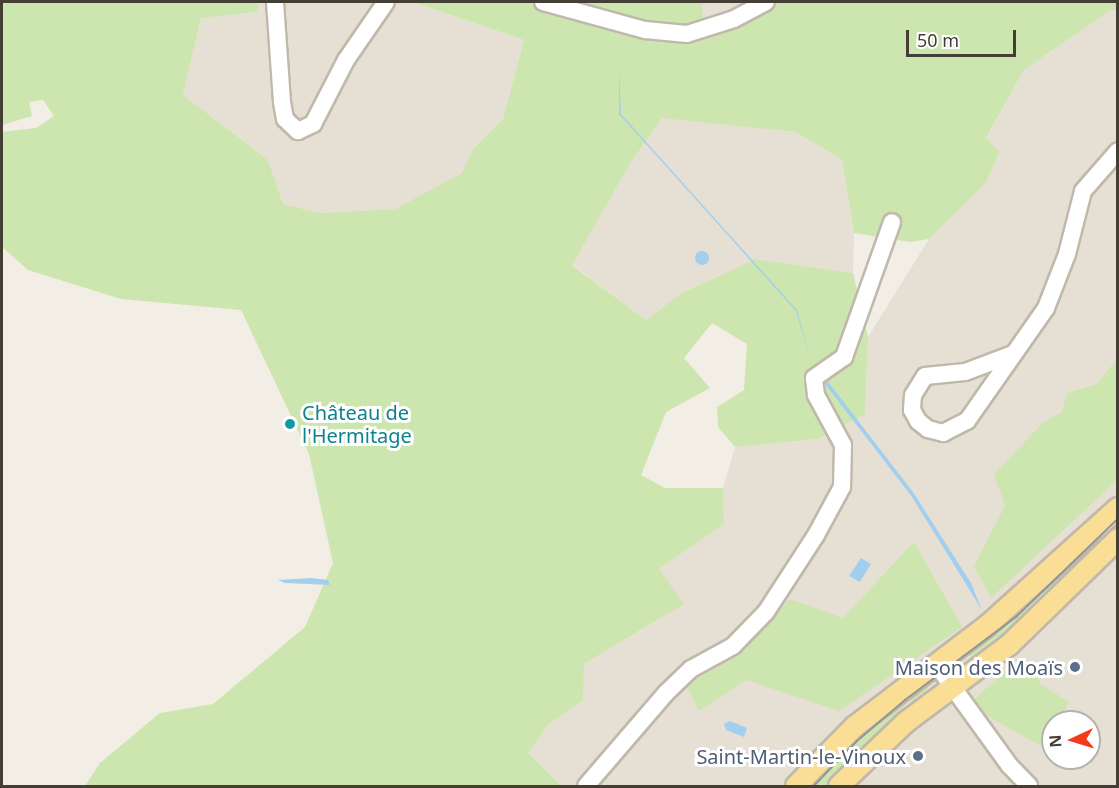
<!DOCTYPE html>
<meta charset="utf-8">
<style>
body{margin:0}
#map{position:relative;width:1119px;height:788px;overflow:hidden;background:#f2eee5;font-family:"Noto Sans",sans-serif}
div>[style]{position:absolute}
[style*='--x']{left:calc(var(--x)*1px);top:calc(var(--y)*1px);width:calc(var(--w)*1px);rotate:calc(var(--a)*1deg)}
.residential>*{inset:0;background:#e6e0d4}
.green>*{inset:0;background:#cde5af}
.water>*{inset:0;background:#a3cfee}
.round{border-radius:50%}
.roads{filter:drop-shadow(2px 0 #c0b9ab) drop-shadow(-2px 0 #c0b9ab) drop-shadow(0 2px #c0b9ab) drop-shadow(0 -2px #c0b9ab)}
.minor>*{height:16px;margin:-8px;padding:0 8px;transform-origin:8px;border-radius:8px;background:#fff}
.major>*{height:20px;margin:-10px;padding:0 10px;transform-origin:10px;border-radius:10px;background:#fbde96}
.tram>*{height:1.5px;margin:-0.75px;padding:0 0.75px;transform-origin:0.75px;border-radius:0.75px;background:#959595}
.dots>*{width:16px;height:16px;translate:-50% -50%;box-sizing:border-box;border:3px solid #fff;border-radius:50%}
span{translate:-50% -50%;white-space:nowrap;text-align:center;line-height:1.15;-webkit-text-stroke:6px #fff;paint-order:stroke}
.culture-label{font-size:20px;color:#0d838f}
.left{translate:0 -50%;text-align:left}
.service-label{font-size:20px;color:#4e5e75}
.right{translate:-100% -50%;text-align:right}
.frame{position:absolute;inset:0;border:3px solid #443e35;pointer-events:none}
.north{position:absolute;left:1041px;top:710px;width:60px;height:60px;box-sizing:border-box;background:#fff;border:2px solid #b4b2ae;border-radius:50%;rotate:266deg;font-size:16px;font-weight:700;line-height:24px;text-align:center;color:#443e35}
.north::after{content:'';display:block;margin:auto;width:21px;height:27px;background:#f33b1c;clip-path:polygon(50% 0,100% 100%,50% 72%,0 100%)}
.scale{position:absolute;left:906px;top:30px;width:110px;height:27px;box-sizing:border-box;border:3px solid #443e35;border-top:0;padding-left:8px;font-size:18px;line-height:21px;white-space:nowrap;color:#443e35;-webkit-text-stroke:4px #fff;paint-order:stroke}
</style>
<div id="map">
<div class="residential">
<i style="clip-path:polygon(259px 2px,413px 2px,524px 40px,503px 119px,473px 149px,463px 173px,395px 209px,319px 213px,283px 204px,268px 160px,183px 95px,201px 18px,257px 12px)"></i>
<i style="clip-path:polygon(702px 2px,771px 2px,703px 25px)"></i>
<i style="clip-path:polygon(evenodd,1111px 10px,1117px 11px,1117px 786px,561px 786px,528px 753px,548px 725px,582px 700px,584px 664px,655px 622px,659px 569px,724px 524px,723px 488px,735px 447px,818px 439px,865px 414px,868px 337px,929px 239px,985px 184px,986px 139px,1024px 70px,1111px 10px,1053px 722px,1089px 722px,1089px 758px,1053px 758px,1053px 722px)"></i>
<i style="clip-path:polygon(662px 117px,796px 132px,842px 160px,854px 233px,853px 273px,755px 259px,680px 294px,646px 320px,572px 264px,631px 162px)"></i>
</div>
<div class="green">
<i style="clip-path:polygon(2px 2px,259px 2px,257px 12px,201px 18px,183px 95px,268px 160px,283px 204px,319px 213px,395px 209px,462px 173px,473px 149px,503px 119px,524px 40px,413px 2px,702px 2px,703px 24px,771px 2px,1117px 2px,1117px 11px,1111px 10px,1024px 70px,986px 138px,999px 152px,985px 184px,929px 239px,910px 242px,854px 233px,842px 160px,796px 132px,662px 118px,631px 162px,572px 265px,646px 320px,680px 294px,755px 259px,853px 273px,868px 337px,865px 414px,818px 439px,735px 447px,718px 427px,717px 407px,744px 390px,747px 344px,712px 323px,684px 358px,710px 388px,666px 412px,641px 475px,665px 488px,723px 488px,724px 524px,659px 569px,684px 604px,584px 664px,583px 700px,548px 725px,528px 753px,561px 786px,85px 786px,100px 763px,160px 713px,213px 704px,305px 627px,333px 563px,309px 454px,241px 310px,121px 299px,28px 270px,2px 247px,2px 132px,36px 128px,54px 116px,43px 100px,29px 102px,32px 116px,2px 125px)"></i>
<i style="clip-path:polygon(1117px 359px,1117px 480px,991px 598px,974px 566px,1005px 506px,994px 474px,1044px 422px,1062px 412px,1067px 393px,1097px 384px)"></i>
<i style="clip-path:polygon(1117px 514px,1117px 533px,977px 665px,965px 650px)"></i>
<i style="clip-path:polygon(914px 542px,962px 627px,839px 711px,746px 680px,699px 711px,686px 685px,739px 655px,790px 599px,843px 618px)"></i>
<i style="clip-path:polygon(1011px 665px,1040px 680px,1039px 683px,1069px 702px,1062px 715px,1075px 722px,1053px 722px,1053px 753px,986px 715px,975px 699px)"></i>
<i style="clip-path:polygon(922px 681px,931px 693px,916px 708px,905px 694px)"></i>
<i style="clip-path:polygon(898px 699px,908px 713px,834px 786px,804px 786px)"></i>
</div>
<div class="water">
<i style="clip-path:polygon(619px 69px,621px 114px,797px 310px,811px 362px,796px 311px,619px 114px)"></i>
<i class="round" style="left:695px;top:251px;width:14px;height:14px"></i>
<i style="clip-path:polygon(826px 379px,913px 492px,971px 583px,982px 610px,912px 497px,822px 380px)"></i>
<i style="clip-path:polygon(861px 558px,871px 564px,860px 582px,849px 576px)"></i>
<i style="clip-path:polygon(311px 578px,328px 580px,330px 585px,285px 583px,278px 580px)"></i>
<i style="clip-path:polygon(730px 721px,747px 728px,744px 737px,726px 730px,724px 724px)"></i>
</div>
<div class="roads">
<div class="minor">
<i style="--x:275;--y:2;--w:100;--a:86"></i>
<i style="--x:282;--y:102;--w:17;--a:80"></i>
<i style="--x:285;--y:119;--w:18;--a:43"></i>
<i style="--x:298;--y:131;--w:17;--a:-25"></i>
<i style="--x:313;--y:124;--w:72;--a:-62.7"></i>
<i style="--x:346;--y:60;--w:70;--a:-55.4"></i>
<i style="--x:543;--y:2;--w:106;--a:15.4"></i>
<i style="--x:645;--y:30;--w:42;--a:5.4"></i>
<i style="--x:687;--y:34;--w:49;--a:-17.7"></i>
<i style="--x:734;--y:19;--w:36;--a:-28"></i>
<i style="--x:1013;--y:354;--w:51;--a:159.4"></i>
<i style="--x:965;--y:372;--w:40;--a:174.3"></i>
<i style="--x:925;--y:376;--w:22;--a:122"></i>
<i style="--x:913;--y:395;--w:15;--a:94"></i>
<i style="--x:912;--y:410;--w:13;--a:61"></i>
<i style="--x:918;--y:421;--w:13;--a:39"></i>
<i style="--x:928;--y:429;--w:16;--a:15"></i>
<i style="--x:943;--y:433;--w:27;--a:-27"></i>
<i style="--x:967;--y:421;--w:138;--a:-55"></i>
<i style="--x:1046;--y:308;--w:58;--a:-68.7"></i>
<i style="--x:1067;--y:254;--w:65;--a:-75.7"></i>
<i style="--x:1083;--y:191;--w:53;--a:-48.8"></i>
<i style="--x:936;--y:664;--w:125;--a:54.1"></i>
<i style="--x:1009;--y:765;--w:29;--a:46"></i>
<i style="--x:586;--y:786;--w:123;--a:-49.3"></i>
<i style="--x:666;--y:693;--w:35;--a:-44"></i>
<i style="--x:691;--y:669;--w:48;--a:-28.7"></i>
<i style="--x:733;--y:646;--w:47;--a:-45.9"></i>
<i style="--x:766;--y:612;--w:92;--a:-57"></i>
<i style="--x:816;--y:535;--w:55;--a:-61.6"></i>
<i style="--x:842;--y:487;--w:42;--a:-88.6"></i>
<i style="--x:843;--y:445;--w:57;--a:-118.4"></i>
<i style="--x:816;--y:395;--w:17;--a:-97"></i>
<i style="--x:814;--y:378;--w:37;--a:-35"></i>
<i style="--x:844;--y:357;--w:143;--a:-70.4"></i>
</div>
<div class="major">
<i style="--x:796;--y:786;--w:83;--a:-45.5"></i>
<i style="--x:854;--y:727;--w:168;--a:-37.3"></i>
<i style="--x:988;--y:625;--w:175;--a:-42"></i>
<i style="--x:839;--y:786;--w:93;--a:-43.7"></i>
<i style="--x:906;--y:722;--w:129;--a:-36.8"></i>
<i style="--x:1009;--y:645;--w:152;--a:-44.2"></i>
</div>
</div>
<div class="tram">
<i style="--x:814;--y:786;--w:62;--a:-46.3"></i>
<i style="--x:857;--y:741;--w:63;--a:-40.5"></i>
<i style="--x:905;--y:700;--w:139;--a:-36.8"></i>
<i style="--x:1016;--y:617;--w:141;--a:-43.9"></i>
</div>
<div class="dots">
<i style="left:290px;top:424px;background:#0f9aa8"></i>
<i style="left:1075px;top:667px;background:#5c6f8a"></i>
<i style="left:918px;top:756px;background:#5c6f8a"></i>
</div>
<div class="culture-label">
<span class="left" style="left:302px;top:424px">Château de<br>l'Hermitage</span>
</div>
<div class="service-label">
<span class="right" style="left:1063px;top:667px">Maison des Moaïs</span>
<span class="right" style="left:906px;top:756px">Saint-Martin-le-Vinoux</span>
</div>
<div class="frame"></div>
<div class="north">N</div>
<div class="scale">50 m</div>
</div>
